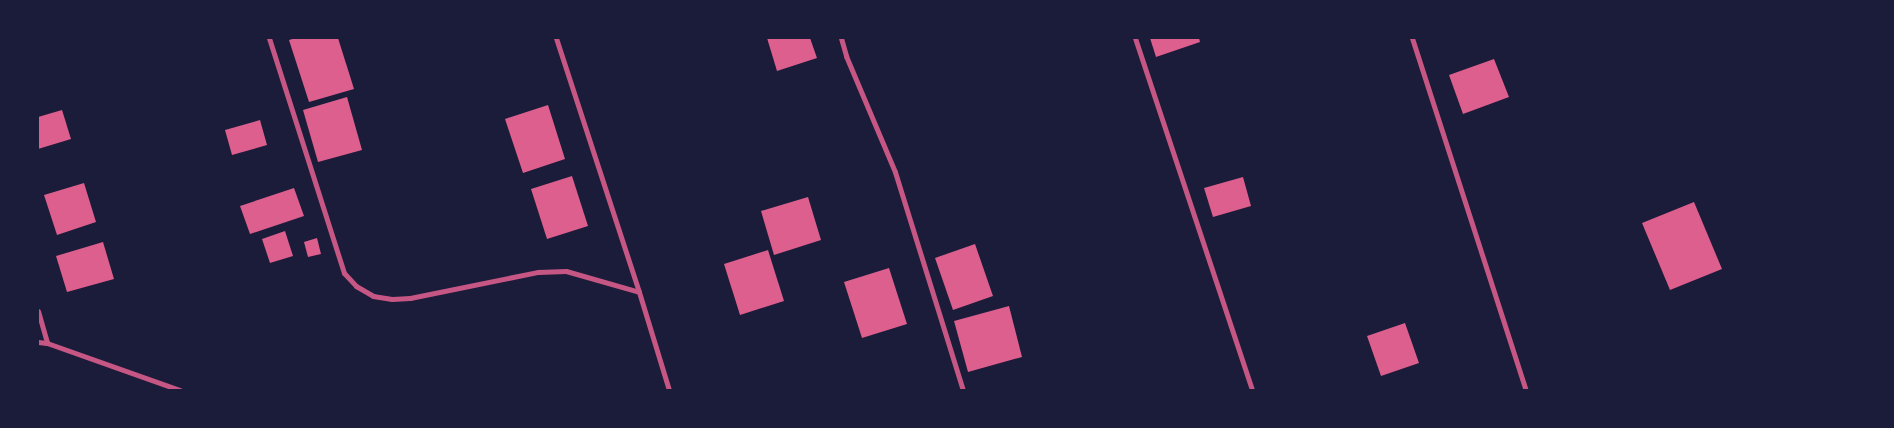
<!DOCTYPE html>
<style>
body{margin:0}
#map{position:relative;width:1894px;height:428px;overflow:hidden;background:#1b1b3a;font-family:Cabin,sans-serif}
div>[style]{position:absolute}
[style*='--x']{left:calc(var(--x)*1px);top:calc(var(--y)*1px);width:calc(var(--w)*1px);rotate:calc(var(--a)*1deg)}
.building>*{inset:0;background:#dd5f8e}
.minor>*{height:5px;margin:-2.5px;padding:0 2.5px;transform-origin:2.5px;border-radius:2.5px;background:#c65784}
span{translate:-50% -50%;white-space:nowrap;text-align:center;line-height:1.15;-webkit-text-stroke:5px #1b1b3a;paint-order:stroke}
.frame{position:absolute;inset:0;border:39px solid #1b1b3a;pointer-events:none}
</style>
<div id="map">
<div class="building">
<i style="clip-path:polygon(296px 38px,338px 38px,354px 89px,309px 102px,289px 40px)"></i>
<i style="clip-path:polygon(767px 38px,810px 38px,817px 58px,777px 71px)"></i>
<i style="clip-path:polygon(1150px 38px,1199px 38px,1200px 42px,1156px 57px)"></i>
<i style="clip-path:polygon(1494px 59px,1509px 97px,1463px 114px,1449px 75px)"></i>
<i style="clip-path:polygon(347px 97px,362px 150px,318px 162px,303px 110px)"></i>
<i style="clip-path:polygon(548px 105px,565px 159px,523px 173px,505px 119px)"></i>
<i style="clip-path:polygon(62px 110px,71px 139px,38px 149px,38px 117px)"></i>
<i style="clip-path:polygon(260px 120px,267px 145px,232px 155px,225px 130px)"></i>
<i style="clip-path:polygon(572px 176px,588px 226px,547px 239px,531px 189px)"></i>
<i style="clip-path:polygon(1243px 177px,1251px 206px,1213px 217px,1204px 188px)"></i>
<i style="clip-path:polygon(84px 183px,96px 222px,57px 235px,44px 195px)"></i>
<i style="clip-path:polygon(294px 188px,304px 216px,250px 234px,240px 206px)"></i>
<i style="clip-path:polygon(808px 197px,821px 240px,774px 255px,761px 211px)"></i>
<i style="clip-path:polygon(1694px 202px,1722px 269px,1670px 290px,1642px 223px)"></i>
<i style="clip-path:polygon(285px 231px,293px 256px,270px 263px,262px 239px)"></i>
<i style="clip-path:polygon(317px 238px,321px 254px,308px 257px,304px 242px)"></i>
<i style="clip-path:polygon(103px 242px,114px 279px,67px 292px,56px 256px)"></i>
<i style="clip-path:polygon(975px 244px,993px 296px,953px 310px,935px 258px)"></i>
<i style="clip-path:polygon(768px 250px,784px 301px,740px 315px,724px 264px)"></i>
<i style="clip-path:polygon(889px 268px,907px 324px,862px 338px,844px 282px)"></i>
<i style="clip-path:polygon(1009px 306px,1022px 357px,968px 372px,954px 321px)"></i>
<i style="clip-path:polygon(1405px 323px,1419px 363px,1381px 376px,1367px 336px)"></i>
</div>
<div class="minor">
<i style="--x:269;--y:38;--w:247;--a:72.3"></i>
<i style="--x:344;--y:273;--w:18;--a:47"></i>
<i style="--x:356;--y:286;--w:20;--a:30"></i>
<i style="--x:373;--y:296;--w:19;--a:9"></i>
<i style="--x:392;--y:299;--w:18;--a:-3"></i>
<i style="--x:410;--y:298;--w:131;--a:-11.5"></i>
<i style="--x:538;--y:272;--w:28;--a:-2"></i>
<i style="--x:566;--y:271;--w:76;--a:16"></i>
<i style="--x:639;--y:292;--w:102;--a:73"></i>
<i style="--x:556;--y:38;--w:267;--a:71.9"></i>
<i style="--x:841;--y:38;--w:19;--a:74"></i>
<i style="--x:846;--y:56;--w:126;--a:67.1"></i>
<i style="--x:895;--y:172;--w:228;--a:72.7"></i>
<i style="--x:1135;--y:38;--w:371;--a:71.6"></i>
<i style="--x:1412;--y:38;--w:370;--a:72.1"></i>
<i style="--x:38;--y:311;--w:33;--a:74"></i>
<i style="--x:38;--y:342;--w:9;--a:6"></i>
<i style="--x:47;--y:343;--w:141;--a:19.5"></i>
</div>
<div class="frame"></div>
</div>
